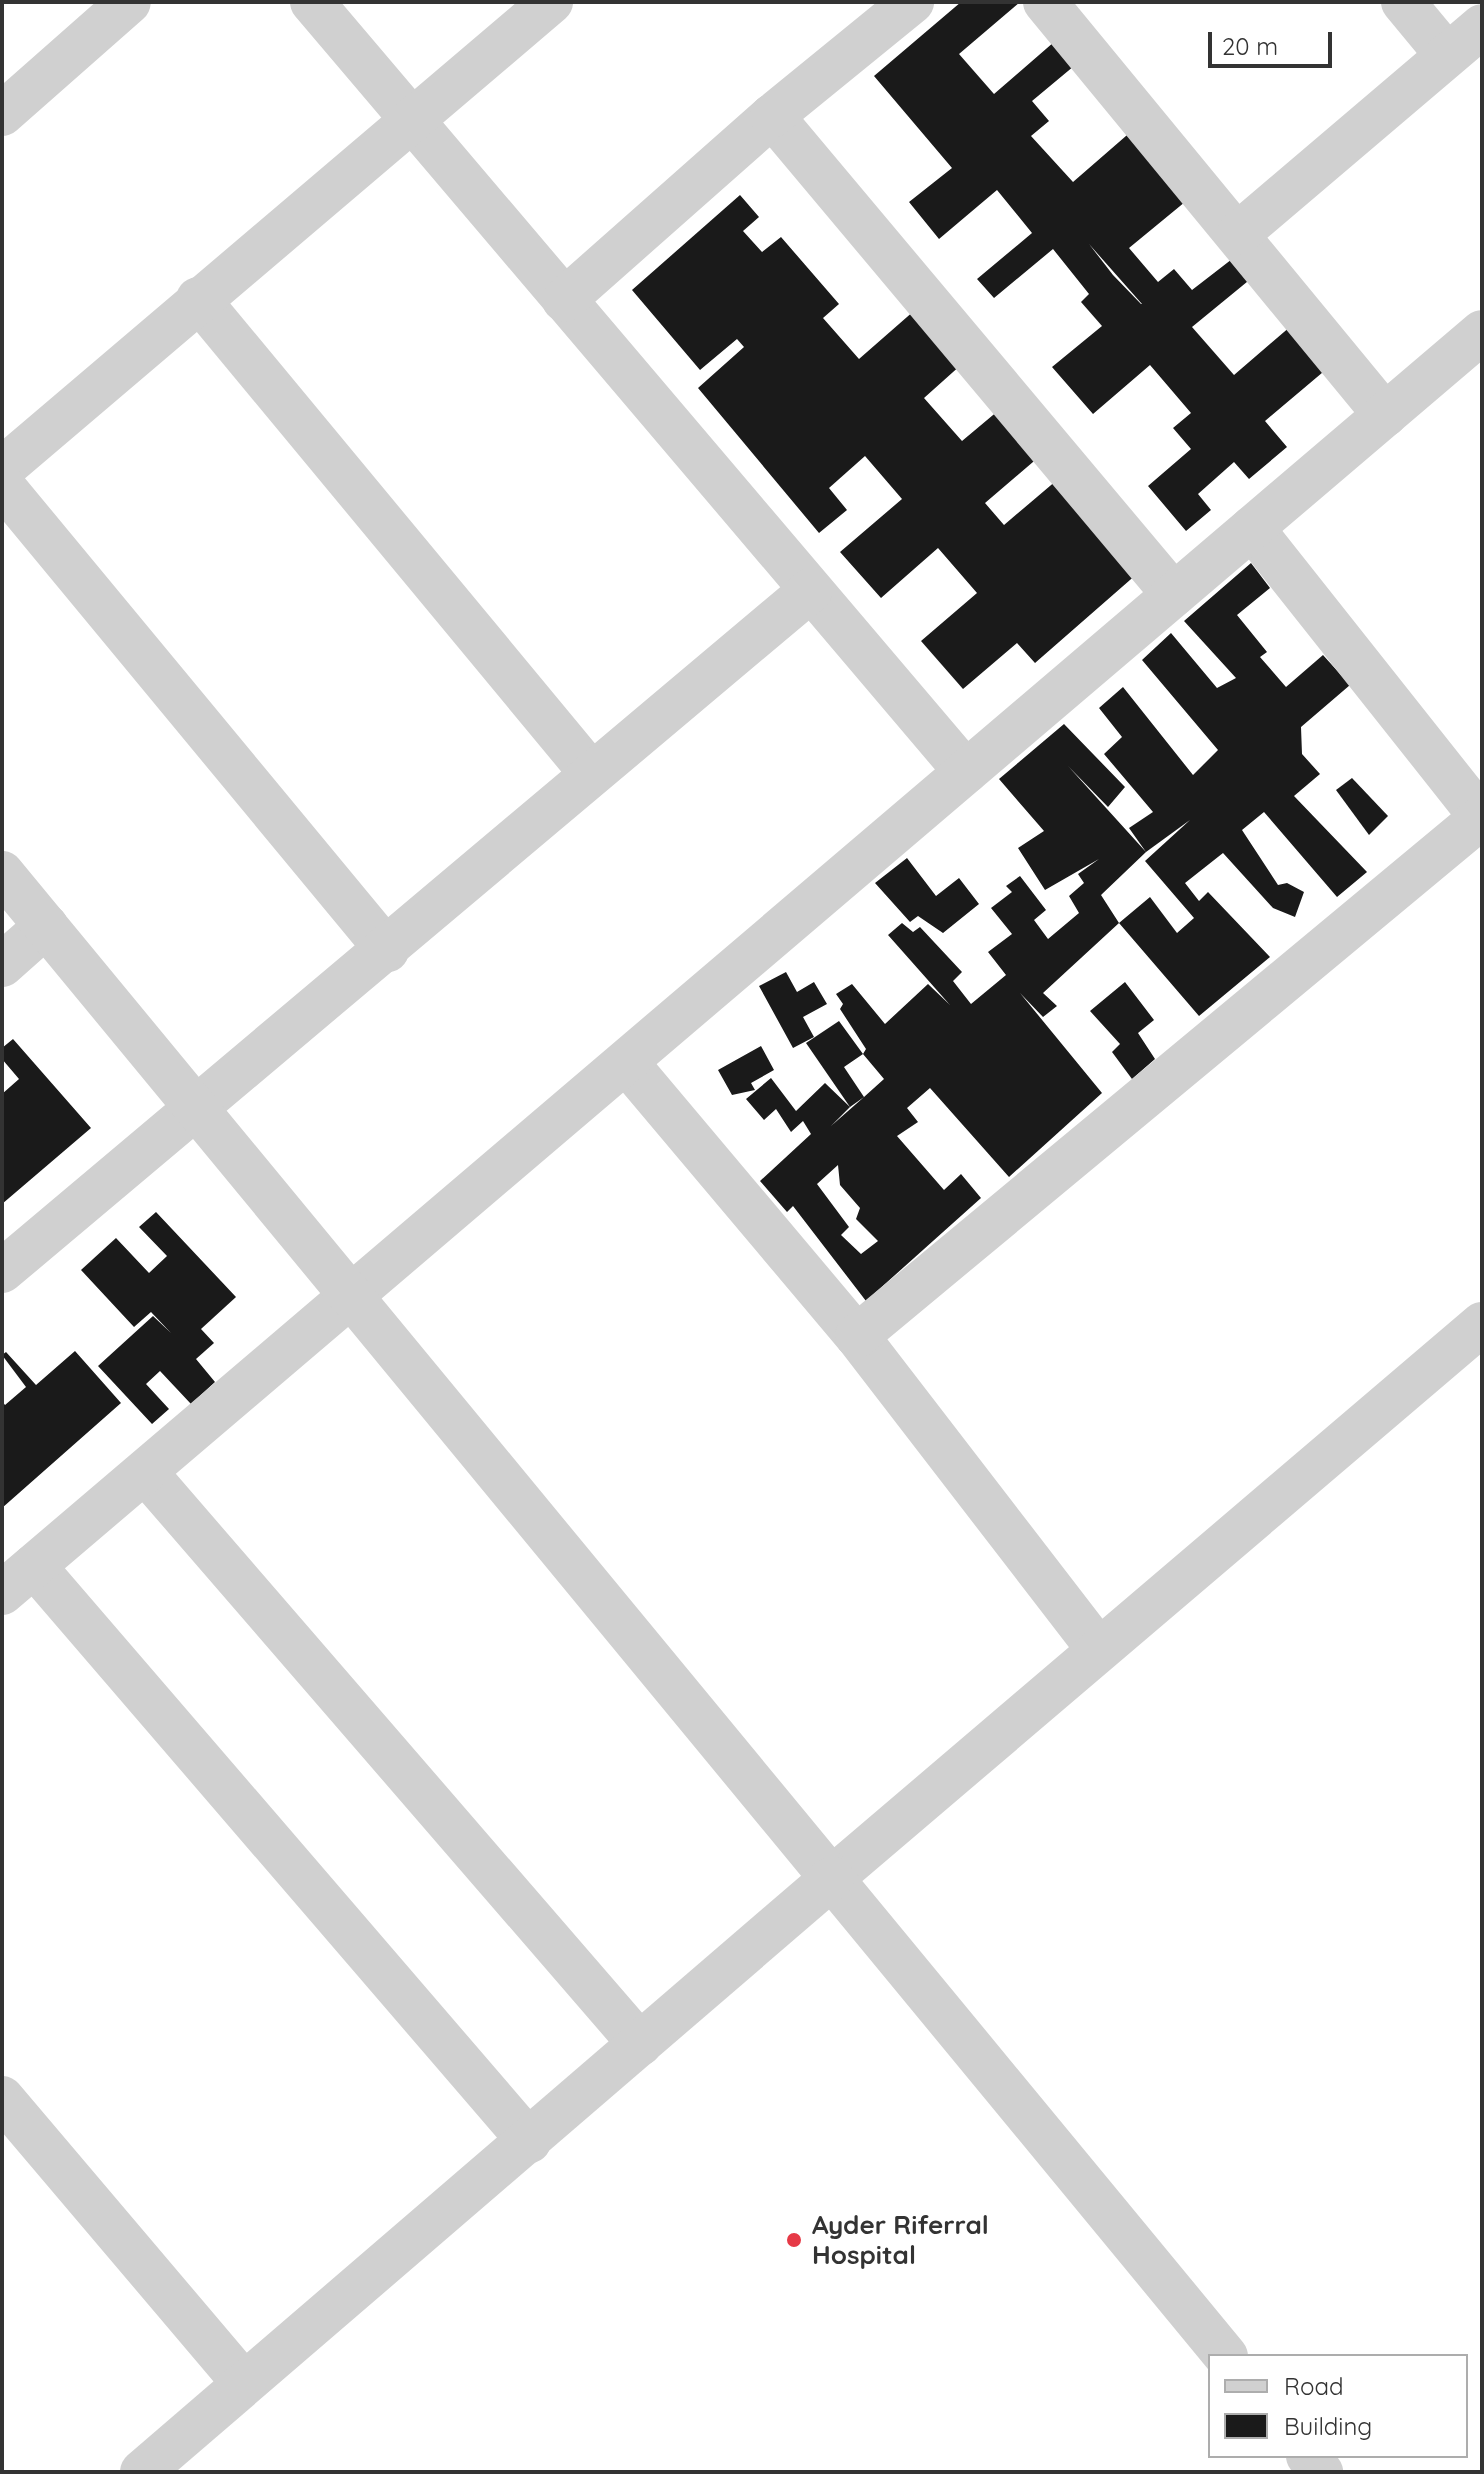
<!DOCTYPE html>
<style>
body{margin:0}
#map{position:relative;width:1484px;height:2474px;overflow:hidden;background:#fff;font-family:Quicksand,sans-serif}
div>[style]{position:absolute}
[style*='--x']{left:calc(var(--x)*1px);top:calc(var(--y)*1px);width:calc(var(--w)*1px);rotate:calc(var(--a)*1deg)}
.building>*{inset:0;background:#1a1a1a}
.minor>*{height:44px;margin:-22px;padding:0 22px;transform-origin:22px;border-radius:22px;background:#d0d0d0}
.tertiary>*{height:44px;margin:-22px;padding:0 22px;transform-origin:22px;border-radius:22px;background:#d0d0d0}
.dots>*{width:22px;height:22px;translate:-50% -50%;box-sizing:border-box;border:4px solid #fff;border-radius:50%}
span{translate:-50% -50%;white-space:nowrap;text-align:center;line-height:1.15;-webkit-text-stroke:8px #fff;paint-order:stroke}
.poi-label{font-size:26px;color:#333;font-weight:700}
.left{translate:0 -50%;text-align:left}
.frame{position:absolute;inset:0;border:4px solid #333;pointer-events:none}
.legend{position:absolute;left:1208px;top:2354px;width:260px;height:104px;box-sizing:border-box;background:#fff;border:2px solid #adadad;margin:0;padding:10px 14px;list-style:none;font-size:24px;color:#333}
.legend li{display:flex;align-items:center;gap:16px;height:40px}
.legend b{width:40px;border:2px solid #adadad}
.scale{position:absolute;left:1208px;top:32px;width:124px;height:36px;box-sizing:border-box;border:4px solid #333;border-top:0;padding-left:10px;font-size:24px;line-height:28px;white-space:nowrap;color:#333;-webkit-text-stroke:6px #fff;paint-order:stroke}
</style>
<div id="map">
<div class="building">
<i style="clip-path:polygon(evenodd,961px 2px,1020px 2px,959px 54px,994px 94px,1054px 42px,1074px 66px,1032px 101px,1049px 121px,1031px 136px,1073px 182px,1134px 129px,1191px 197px,1129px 248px,1158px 282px,1174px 269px,1192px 290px,1236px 256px,1253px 277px,1192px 327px,1234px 375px,1291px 326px,1329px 367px,1265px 421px,1287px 447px,1249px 479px,1234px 462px,1198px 494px,1211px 510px,1186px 531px,1148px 486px,1191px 449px,1173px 428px,1191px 413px,1150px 365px,1093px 414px,1052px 367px,1102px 326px,1081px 302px,1089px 294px,1053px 249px,994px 298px,977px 279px,1032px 233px,997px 190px,939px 239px,909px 202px,952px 168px,874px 76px,961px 2px,1089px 244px,1142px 304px,1141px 304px,1113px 275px,1089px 244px)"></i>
<i style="clip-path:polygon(740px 195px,759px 217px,743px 231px,762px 252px,781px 237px,839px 304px,823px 318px,859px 359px,915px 310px,962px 364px,924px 398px,962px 441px,999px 410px,1040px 456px,985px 503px,1004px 525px,1057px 480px,1138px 573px,1035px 663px,1017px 643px,963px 689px,921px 641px,977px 593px,938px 548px,881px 598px,840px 552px,902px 499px,865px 456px,829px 488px,847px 510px,819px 533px,698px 388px,744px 347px,737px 339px,700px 370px,632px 290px)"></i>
<i style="clip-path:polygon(evenodd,1251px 563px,1270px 588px,1237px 615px,1267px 652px,1260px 657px,1286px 687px,1323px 655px,1350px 685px,1301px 727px,1302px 754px,1320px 774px,1294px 796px,1367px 872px,1337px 897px,1264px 812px,1242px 830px,1278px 885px,1287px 883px,1304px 892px,1295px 917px,1273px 908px,1223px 853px,1185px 883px,1199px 901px,1208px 892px,1270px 957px,1199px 1016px,1119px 923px,1043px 993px,1057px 1006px,1043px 1017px,1020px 993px,1102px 1093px,1009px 1177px,930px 1088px,907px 1108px,918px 1122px,897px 1136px,944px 1190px,961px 1174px,981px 1198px,866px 1301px,793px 1206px,787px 1212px,760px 1181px,811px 1134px,803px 1121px,791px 1132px,776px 1109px,764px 1120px,746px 1099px,771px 1078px,796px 1111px,825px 1083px,850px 1107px,831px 1126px,864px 1097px,850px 1107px,806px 1043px,839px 1021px,863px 1054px,844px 1067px,864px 1097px,884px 1079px,863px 1054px,866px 1049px,840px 1009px,843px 1004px,836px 994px,852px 984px,885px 1024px,928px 984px,950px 1005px,888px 935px,902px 923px,913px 932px,920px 927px,962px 972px,953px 981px,971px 1004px,1006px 975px,988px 952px,1012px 934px,991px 908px,1012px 892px,1006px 886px,1020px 876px,1046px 910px,1034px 920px,1048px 939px,1079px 913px,1069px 896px,1084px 883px,1078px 874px,1099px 859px,1045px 890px,1018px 848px,1044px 831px,999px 779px,1064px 724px,1125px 787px,1108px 807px,1068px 766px,1146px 852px,1101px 895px,1119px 923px,1150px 897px,1177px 933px,1194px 918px,1145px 861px,1190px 820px,1146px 852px,1129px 828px,1153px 812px,1104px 754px,1122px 737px,1099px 708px,1123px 687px,1193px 775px,1218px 750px,1142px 660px,1171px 633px,1217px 688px,1236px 678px,1184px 621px,1251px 563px,838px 1165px,840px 1185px,860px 1208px,856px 1219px,878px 1241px,861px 1254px,841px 1235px,849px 1227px,817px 1184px,838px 1165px)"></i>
<i style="clip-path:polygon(1352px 778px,1388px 816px,1369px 835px,1336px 790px)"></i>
<i style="clip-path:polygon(907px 858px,936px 896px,959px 878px,979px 904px,943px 933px,918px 916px,910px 922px,875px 883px)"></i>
<i style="clip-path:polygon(786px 972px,797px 992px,814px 982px,827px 1004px,803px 1017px,814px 1037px,793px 1048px,759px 986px)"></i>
<i style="clip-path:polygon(1125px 982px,1154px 1020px,1138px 1033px,1155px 1059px,1132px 1079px,1112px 1052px,1120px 1044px,1090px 1011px)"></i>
<i style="clip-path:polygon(13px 1039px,91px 1128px,2px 1204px,2px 1094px,19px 1079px,2px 1059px,2px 1048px)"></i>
<i style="clip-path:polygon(761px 1046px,774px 1070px,751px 1083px,755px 1090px,732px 1095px,718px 1070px)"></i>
<i style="clip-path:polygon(156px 1212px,236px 1297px,201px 1329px,214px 1343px,196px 1359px,215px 1382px,191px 1404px,160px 1371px,146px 1384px,169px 1409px,152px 1424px,98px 1366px,153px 1316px,171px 1333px,151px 1312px,134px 1327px,81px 1270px,116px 1238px,149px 1273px,167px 1256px,139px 1227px)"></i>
<i style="clip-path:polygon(75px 1351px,121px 1403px,2px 1508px,2px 1401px,5px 1405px,26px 1387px,2px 1355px,6px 1352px,36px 1385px)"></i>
</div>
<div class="minor">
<i style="--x:312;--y:2;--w:1010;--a:49.66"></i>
<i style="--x:1045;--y:2;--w:535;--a:50.54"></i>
<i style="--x:1403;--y:2;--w:69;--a:50.3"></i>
<i style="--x:772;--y:116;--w:625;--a:49.99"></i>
<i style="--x:1239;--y:233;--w:319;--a:-40.4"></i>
<i style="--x:198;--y:299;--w:616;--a:50.34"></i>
<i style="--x:564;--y:300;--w:278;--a:-41.5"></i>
<i style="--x:772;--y:116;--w:181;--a:-39.2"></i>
<i style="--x:2;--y:469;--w:721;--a:-40.39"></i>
<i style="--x:2;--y:485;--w:604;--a:50.38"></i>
<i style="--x:1252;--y:528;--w:370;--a:51.6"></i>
<i style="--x:2;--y:965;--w:59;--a:-41.6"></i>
<i style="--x:626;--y:1062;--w:358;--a:49.9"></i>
<i style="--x:857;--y:1336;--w:394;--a:52.4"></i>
<i style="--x:2;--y:1271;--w:1057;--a:-40.09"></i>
<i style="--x:857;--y:1336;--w:812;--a:-39.71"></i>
<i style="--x:146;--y:1473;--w:755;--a:49.14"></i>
<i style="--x:34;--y:1566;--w:759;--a:49.28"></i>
<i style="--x:2;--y:1593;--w:1944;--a:-40.43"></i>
<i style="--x:832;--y:1878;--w:854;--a:-40.44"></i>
<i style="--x:2;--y:2098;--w:374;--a:49.7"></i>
</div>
<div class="tertiary">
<i style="--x:2;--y:114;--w:169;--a:-41.4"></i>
<i style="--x:2;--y:873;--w:1923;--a:50.47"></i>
<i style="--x:1308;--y:2456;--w:21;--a:51"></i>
<i style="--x:142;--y:2472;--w:910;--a:-40.72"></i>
</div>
<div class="dots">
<i style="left:794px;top:2240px;background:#e63946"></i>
</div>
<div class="poi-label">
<span class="left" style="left:812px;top:2240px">Ayder Riferral<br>Hospital</span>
</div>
<div class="frame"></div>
<ul class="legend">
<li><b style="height:10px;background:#d0d0d0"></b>Road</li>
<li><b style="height:22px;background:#1a1a1a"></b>Building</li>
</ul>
<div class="scale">20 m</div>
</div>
